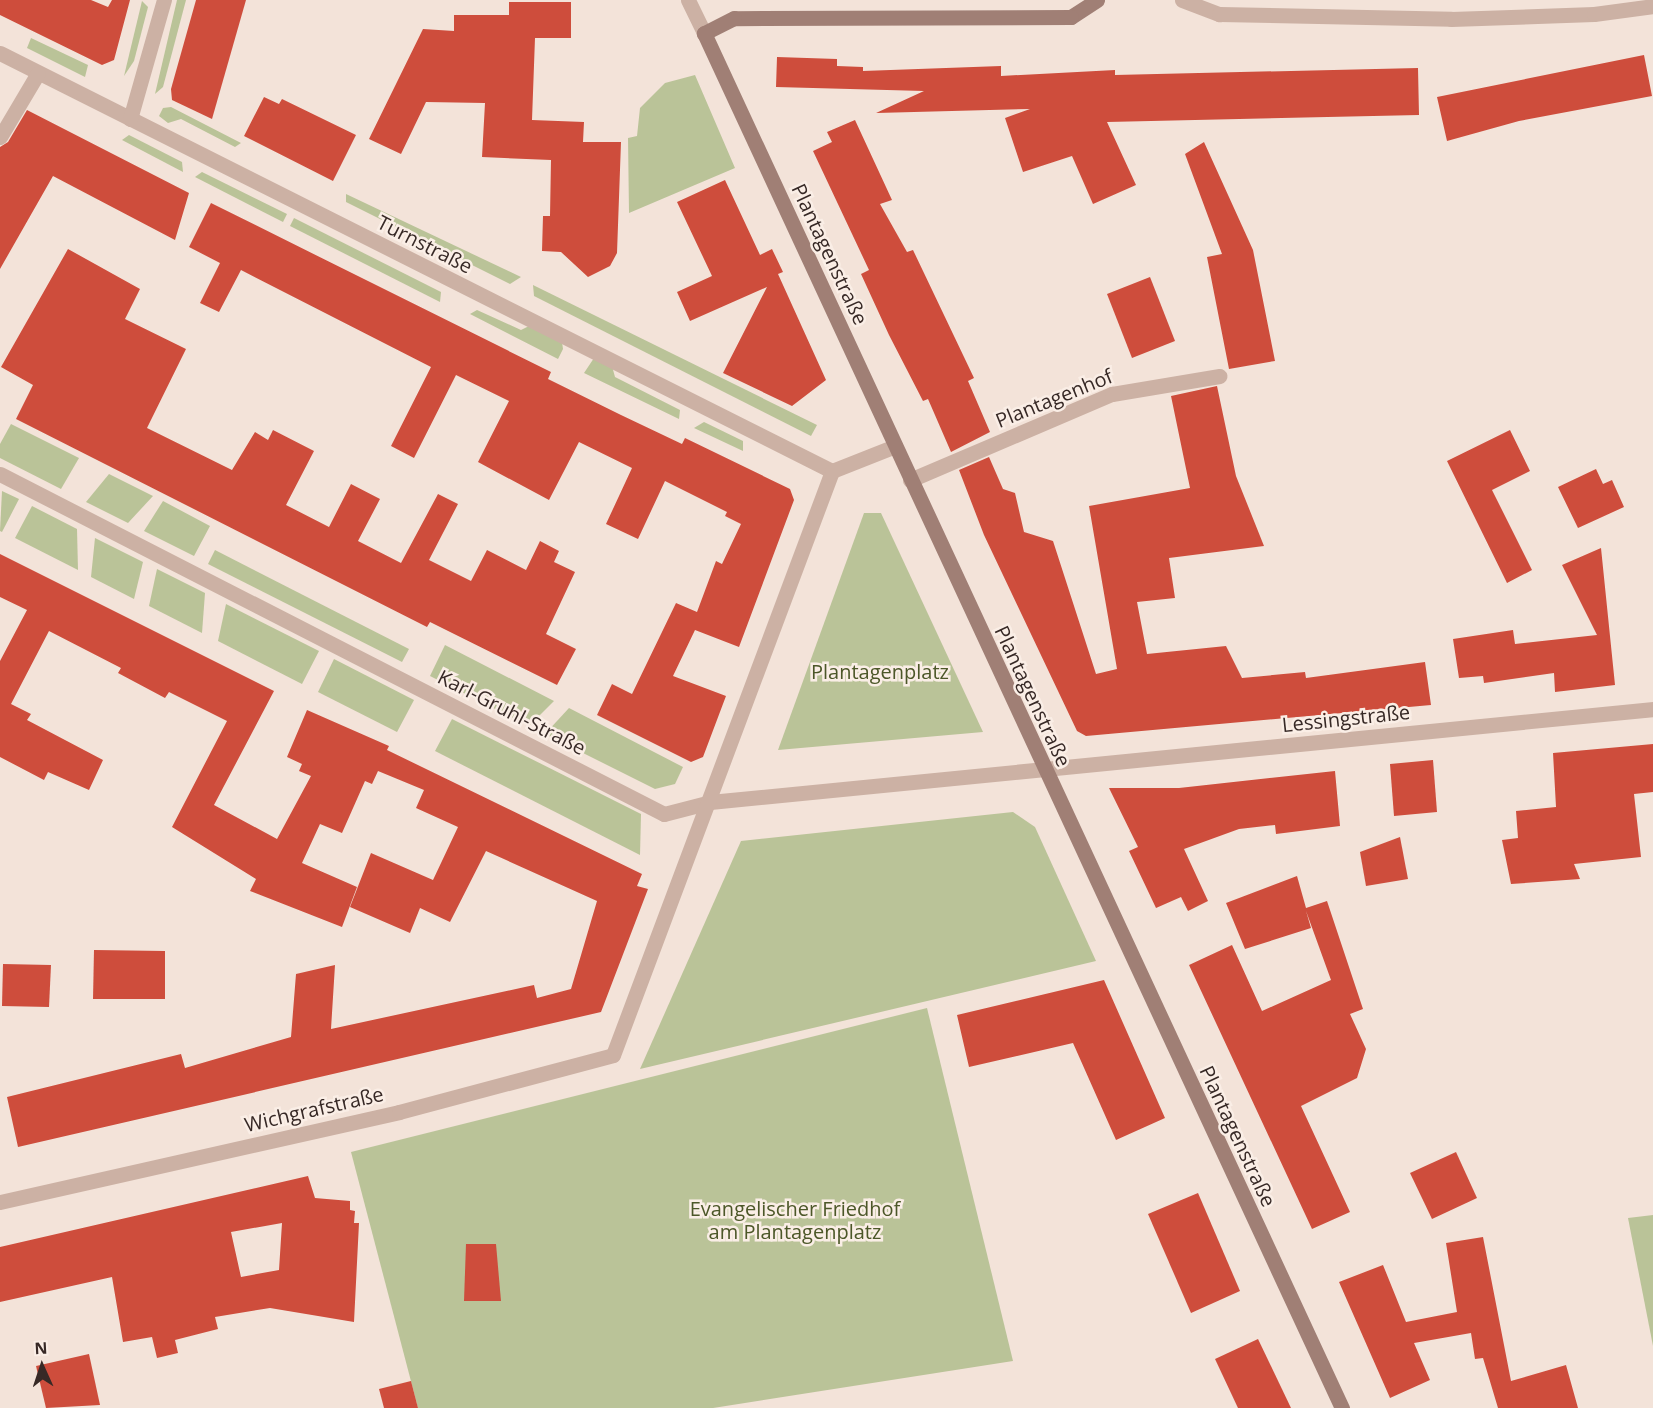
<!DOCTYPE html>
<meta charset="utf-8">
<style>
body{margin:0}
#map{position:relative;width:1653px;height:1408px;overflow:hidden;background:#f3e3d9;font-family:"Open Sans",sans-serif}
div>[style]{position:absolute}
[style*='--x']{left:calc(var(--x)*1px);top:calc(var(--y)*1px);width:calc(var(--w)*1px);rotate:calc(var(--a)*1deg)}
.green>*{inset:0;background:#bac398}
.building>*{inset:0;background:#ce4d3c}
.street>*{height:15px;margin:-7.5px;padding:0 7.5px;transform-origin:7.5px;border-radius:7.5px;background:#ccb1a4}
.secondary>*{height:15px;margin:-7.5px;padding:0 7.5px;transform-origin:7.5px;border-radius:7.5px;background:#a07f75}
span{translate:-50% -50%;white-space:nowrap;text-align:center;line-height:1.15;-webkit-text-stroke:5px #faeee6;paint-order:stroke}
.street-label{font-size:20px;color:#372926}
.park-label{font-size:20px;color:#4c5728}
.north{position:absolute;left:12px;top:1336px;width:60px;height:60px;-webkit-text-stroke:4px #faeee6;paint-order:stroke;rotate:357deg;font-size:16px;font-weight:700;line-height:24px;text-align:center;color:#372926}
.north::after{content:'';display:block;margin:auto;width:21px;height:27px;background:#372926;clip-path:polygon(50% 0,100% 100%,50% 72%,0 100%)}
</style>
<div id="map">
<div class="green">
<i style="clip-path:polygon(177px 0,186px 0,163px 87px,155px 94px)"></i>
<i style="clip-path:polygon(142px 1px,148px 7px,134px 61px,124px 76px)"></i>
<i style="clip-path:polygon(31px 38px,88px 65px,85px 77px,27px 48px)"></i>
<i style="clip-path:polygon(695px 75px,735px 168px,629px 213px,628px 138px,637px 136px,640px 108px,665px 83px)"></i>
<i style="clip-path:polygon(171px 107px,241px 143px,235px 147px,181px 119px,168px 123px,159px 116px,163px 108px)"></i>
<i style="clip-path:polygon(129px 135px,182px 162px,183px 172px,122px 140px)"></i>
<i style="clip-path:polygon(202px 172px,287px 214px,283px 222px,195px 177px)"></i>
<i style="clip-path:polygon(346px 194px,521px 277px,510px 284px,346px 202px)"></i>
<i style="clip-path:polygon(294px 218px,441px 292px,440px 302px,290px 226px)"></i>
<i style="clip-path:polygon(533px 285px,817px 425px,811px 436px,534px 296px)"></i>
<i style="clip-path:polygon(477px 310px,521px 330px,529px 326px,562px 342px,563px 349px,558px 359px,470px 314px)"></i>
<i style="clip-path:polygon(594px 358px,612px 366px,615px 377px,680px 410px,679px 419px,584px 373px)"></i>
<i style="clip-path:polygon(704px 422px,743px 441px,743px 451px,694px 428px)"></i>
<i style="clip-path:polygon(11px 424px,79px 458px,61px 489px,0 458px,0 444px)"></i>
<i style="clip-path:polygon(109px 474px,153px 496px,128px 523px,86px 502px)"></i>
<i style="clip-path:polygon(2px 491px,19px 499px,2px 532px,0 531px)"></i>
<i style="clip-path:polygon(163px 501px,210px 526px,194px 556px,144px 531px)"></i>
<i style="clip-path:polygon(32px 506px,77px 529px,78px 570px,15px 538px)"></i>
<i style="clip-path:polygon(864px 513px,881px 513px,983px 732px,778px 750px)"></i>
<i style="clip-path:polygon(95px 538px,143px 562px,134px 599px,91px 577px)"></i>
<i style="clip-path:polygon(215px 550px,409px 649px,402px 662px,208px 564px)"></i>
<i style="clip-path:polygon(157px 569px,205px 593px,202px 633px,149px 606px)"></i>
<i style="clip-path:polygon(226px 604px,319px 651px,302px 684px,218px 641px)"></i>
<i style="clip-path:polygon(445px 645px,554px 701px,529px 726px,430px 676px)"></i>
<i style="clip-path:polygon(334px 659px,414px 700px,397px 732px,318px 692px)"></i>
<i style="clip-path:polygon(569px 708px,683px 767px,675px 784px,655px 789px,545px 734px)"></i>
<i style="clip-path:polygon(452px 719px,641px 814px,640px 855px,435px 751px)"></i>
<i style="clip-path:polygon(1013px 812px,1035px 827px,1096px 961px,640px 1069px,741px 841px)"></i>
<i style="clip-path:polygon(927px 1008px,1013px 1361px,713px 1408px,418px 1408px,351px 1152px)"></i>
<i style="clip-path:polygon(1653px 1215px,1653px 1346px,1628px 1218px)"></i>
</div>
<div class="building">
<i style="clip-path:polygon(0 0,91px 0,108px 7px,112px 0,130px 0,114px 60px,102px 65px,0 15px)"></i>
<i style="clip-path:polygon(196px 0,246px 0,212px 119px,172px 100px,171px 89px)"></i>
<i style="clip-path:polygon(509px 2px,571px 2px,571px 38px,535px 38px,532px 120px,584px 122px,583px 142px,621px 142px,617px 253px,610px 266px,588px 277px,561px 252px,542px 251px,543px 216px,550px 216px,551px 160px,482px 157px,485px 103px,426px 102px,401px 154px,369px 139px,423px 29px,454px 31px,454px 15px,509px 15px)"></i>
<i style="clip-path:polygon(1644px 55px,1652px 96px,1519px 121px,1447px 141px,1437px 97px)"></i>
<i style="clip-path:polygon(777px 57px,837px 59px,837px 66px,863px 67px,863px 71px,1001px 66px,1001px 76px,1115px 70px,1115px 75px,1418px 68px,1419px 115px,1107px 122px,1136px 185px,1093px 204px,1072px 156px,1023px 172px,1005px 118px,1030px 109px,876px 113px,924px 91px,776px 87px)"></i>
<i style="clip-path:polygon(264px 97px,279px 104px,282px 99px,356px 135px,333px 181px,244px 136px)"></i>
<i style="clip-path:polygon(27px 110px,189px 193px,175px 240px,53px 176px,0 269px,0 147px,8px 142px)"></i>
<i style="clip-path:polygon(855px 120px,892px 200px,880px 204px,907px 252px,913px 250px,974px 378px,968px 381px,990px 432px,951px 452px,928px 399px,923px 401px,889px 335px,861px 274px,869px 270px,813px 151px,832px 142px,827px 132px)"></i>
<i style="clip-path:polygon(1204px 142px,1253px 250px,1275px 361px,1229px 369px,1207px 257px,1222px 254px,1185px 154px)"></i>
<i style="clip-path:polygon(725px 180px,760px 255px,772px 249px,783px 272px,778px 274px,826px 380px,792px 406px,723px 373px,767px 287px,690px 321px,677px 292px,712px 276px,677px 202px)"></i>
<i style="clip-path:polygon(211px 203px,551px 372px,548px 379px,621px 415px,682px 444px,685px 438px,790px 489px,794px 500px,739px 647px,695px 630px,673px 676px,726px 696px,703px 757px,691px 762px,597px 715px,612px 684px,632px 694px,676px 603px,697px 612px,716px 561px,722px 564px,741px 524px,725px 516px,727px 512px,665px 481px,638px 539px,606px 524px,632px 468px,579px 442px,549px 500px,478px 462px,509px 401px,456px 375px,414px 458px,391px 446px,431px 367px,241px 270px,219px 312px,200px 303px,220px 263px,189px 247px)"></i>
<i style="clip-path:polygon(68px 249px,140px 289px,125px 319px,186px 349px,147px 428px,232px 470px,255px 432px,268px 440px,273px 430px,314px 451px,286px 505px,329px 527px,351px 484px,380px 499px,358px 541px,401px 563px,438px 494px,458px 504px,429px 560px,471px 581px,487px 550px,526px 570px,540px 541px,559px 551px,554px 562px,575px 572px,546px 634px,576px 649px,557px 685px,430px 622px,427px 627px,16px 419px,33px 385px,1px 367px)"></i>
<i style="clip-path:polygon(1150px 277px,1175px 341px,1132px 358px,1107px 294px)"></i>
<i style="clip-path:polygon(1217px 386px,1236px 476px,1264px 546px,1169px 558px,1175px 598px,1137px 602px,1147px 654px,1226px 646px,1242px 678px,1305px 672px,1306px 678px,1425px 662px,1431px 705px,1086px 736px,1077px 731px,984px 535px,959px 470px,989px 457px,1003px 489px,1015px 493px,1024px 532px,1053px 541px,1096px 674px,1117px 669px,1089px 506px,1190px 488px,1171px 396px)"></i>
<i style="clip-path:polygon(1510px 430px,1530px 471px,1492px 490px,1532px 570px,1507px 583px,1447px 461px)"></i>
<i style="clip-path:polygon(1596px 469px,1603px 484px,1612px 480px,1624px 507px,1578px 528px,1558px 487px)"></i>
<i style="clip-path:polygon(1601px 548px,1615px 685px,1555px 692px,1554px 673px,1484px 683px,1483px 676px,1459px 678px,1453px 639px,1513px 630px,1515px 644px,1597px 635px,1562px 565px)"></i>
<i style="clip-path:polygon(0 554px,274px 691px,214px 805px,277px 839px,311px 776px,299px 771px,302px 764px,287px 757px,307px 710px,389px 746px,387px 750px,642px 874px,637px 886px,648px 889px,601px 1012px,18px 1147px,7px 1097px,181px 1054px,185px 1068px,291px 1037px,296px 974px,335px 965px,331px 1029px,534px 985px,537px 998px,571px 989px,597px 901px,486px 851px,450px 922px,420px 908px,410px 933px,350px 907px,371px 853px,433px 880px,458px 827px,416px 808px,424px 790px,378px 771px,372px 784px,365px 781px,342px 833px,320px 824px,302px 863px,357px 887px,342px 927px,250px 891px,256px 879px,172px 827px,227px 721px,169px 692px,165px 698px,118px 673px,121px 668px,49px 631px,11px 704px,31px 714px,27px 720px,103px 760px,89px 790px,48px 772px,44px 780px,0 757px,0 661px,27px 610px,0 597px)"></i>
<i style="clip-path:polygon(1653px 744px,1653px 792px,1634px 794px,1641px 857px,1574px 864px,1580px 879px,1511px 884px,1502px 840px,1518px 838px,1516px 811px,1556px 807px,1553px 753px)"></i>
<i style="clip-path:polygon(1433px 760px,1437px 812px,1394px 816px,1390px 764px)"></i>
<i style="clip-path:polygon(1335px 771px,1340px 826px,1276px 834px,1275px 825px,1239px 829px,1184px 849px,1208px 901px,1188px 911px,1181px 897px,1156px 908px,1129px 851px,1138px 847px,1109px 788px,1179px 788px)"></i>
<i style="clip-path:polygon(1400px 837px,1408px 879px,1366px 886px,1360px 852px)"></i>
<i style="clip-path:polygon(1297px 876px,1306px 908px,1327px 901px,1363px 1009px,1350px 1014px,1366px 1049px,1357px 1078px,1301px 1106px,1350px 1212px,1312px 1229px,1189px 965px,1232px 945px,1262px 1011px,1331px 980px,1306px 911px,1311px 928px,1245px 949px,1226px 903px)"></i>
<i style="clip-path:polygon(94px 950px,165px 951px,165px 999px,93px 999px)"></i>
<i style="clip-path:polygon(3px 964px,51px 965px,49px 1007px,2px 1006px)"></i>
<i style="clip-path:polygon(1104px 980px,1165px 1118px,1116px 1140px,1073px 1043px,969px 1067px,957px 1015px)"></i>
<i style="clip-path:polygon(1456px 1152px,1477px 1198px,1432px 1219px,1410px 1173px)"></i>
<i style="clip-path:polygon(evenodd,308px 1176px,315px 1198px,350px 1201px,350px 1210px,355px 1211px,354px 1223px,359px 1223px,354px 1322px,270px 1308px,215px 1317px,218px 1329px,175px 1340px,178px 1353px,157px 1358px,152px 1337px,123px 1342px,112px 1277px,0 1302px,0 1247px,308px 1176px,282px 1223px,279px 1270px,241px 1277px,231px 1232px,282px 1223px)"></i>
<i style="clip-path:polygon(1198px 1193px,1240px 1291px,1191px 1313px,1148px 1214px)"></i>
<i style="clip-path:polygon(1483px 1237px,1511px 1381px,1566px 1365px,1578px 1408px,1498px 1408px,1483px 1358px,1475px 1359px,1471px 1333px,1414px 1343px,1430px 1380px,1390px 1398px,1339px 1282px,1383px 1265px,1406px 1322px,1457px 1312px,1446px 1243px)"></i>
<i style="clip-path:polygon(466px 1244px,496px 1244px,501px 1301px,464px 1301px)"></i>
<i style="clip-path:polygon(1258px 1339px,1291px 1408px,1238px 1408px,1215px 1359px)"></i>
<i style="clip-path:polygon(89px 1354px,100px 1405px,46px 1408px,36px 1366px)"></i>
<i style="clip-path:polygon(411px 1381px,418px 1408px,384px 1408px,379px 1389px)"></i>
</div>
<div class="street">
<i style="--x:688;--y:0;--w:37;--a:64"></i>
<i style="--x:1182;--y:0;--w:40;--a:21"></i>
<i style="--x:1219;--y:14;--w:232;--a:1.2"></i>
<i style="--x:1451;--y:19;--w:143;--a:-2"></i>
<i style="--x:1594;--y:14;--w:60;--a:-7.7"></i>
<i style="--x:0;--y:53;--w:931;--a:26.68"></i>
<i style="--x:130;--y:119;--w:124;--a:-74.1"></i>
<i style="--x:0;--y:137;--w:74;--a:-59.3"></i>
<i style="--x:0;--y:474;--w:746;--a:27.11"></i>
<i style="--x:664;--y:814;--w:48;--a:-14.6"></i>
<i style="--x:710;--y:802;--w:948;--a:-5.63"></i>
<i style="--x:910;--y:480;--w:220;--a:-23.1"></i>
<i style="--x:1112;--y:394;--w:109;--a:-9.5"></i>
<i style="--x:0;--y:1202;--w:409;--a:-12.7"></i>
<i style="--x:399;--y:1112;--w:221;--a:-14.9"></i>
<i style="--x:613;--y:1055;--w:624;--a:-69.44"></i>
<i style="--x:832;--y:471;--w:68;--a:-21.6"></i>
</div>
<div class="secondary">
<i style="--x:1097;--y:0;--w:31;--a:147"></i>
<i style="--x:1071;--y:17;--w:337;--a:179.8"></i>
<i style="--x:734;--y:18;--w:34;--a:153"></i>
<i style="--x:704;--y:33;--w:1516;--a:65.11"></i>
</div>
<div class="street-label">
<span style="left:425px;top:244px;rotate:27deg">Turnstraße</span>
<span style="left:830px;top:254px;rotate:65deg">Plantagenstraße</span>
<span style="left:1054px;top:398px;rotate:-22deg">Plantagenhof</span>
<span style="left:1033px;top:696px;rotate:65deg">Plantagenstraße</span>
<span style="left:512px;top:712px;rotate:27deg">Karl-Gruhl-Straße</span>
<span style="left:1346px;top:718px;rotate:-6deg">Lessingstraße</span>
<span style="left:314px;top:1109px;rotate:-13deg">Wichgrafstraße</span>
<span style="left:1238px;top:1136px;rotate:65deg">Plantagenstraße</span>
</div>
<div class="park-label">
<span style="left:880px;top:671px">Plantagenplatz</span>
<span style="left:795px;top:1220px">Evangelischer Friedhof<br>am Plantagenplatz</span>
</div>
<div class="north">N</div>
</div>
